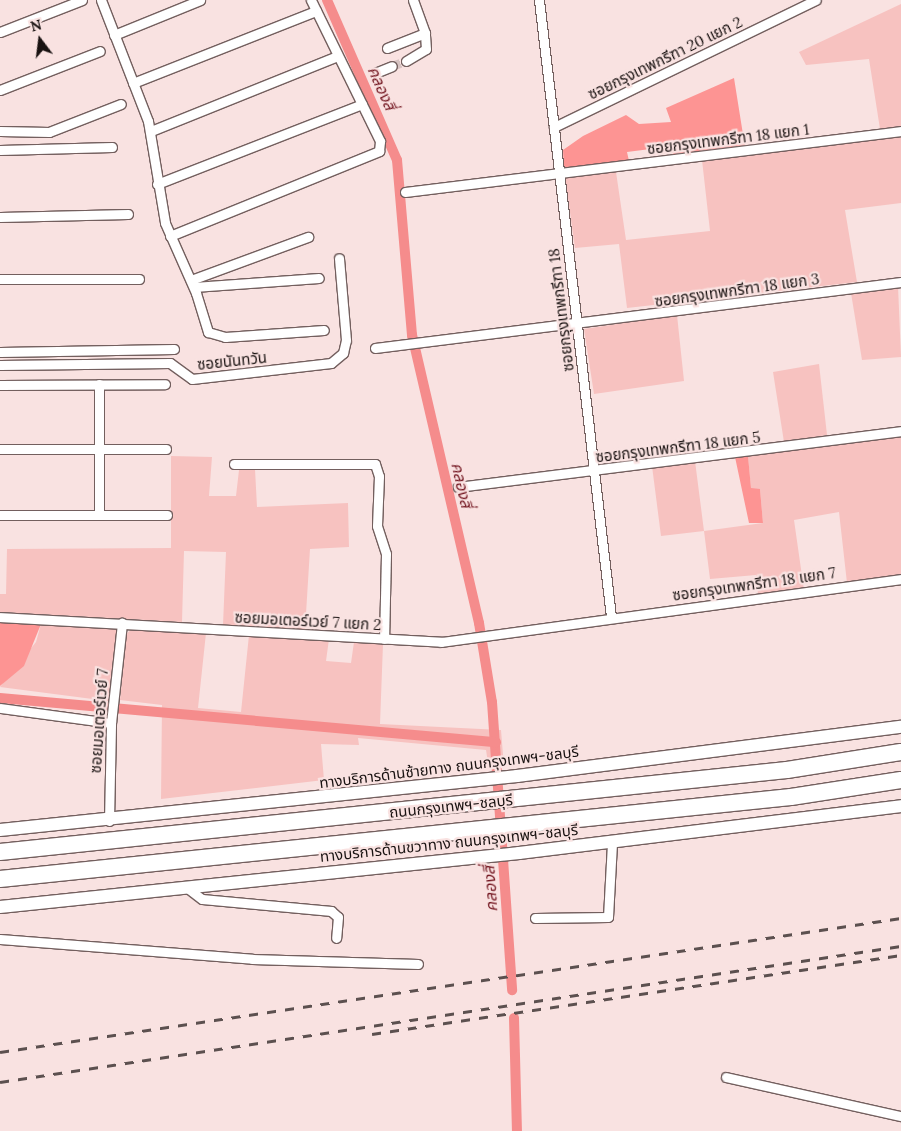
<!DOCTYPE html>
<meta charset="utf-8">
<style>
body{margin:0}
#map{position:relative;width:901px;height:1131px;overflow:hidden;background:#f9e2e1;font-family:Lora,"Noto Sans Thai",serif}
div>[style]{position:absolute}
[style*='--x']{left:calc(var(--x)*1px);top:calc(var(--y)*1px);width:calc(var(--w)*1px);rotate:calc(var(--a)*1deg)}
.green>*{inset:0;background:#f7c2c0}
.forest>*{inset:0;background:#fd9493}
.canal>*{height:10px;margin:-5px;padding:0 5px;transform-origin:5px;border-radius:5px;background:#f58c8c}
.street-tunnel>*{height:9px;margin-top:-4.5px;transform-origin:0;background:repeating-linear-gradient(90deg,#d7c3c2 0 9px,transparent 0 13.5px)}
.roads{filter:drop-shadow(1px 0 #735f5e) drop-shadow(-1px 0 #735f5e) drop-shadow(0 1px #735f5e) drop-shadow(0 -1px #735f5e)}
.street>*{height:9px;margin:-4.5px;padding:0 4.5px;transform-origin:4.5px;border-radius:4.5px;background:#fff}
.secondary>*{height:12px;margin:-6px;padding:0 6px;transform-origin:6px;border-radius:6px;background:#fff}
.highway>*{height:16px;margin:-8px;padding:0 8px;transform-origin:8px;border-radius:8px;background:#fff}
.rail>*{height:2.5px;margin-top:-1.25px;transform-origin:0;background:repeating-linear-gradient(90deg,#5c504f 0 9px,transparent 0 18px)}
span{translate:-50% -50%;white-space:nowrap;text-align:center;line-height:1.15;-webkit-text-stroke:4.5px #f9e2e1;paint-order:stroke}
.street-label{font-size:15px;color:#191211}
.water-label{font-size:16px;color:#731620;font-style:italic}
.north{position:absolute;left:15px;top:15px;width:50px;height:50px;-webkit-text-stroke:4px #f9e2e1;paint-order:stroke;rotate:345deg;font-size:14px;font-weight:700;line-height:20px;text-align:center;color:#191211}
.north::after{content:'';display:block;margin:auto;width:18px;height:22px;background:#191211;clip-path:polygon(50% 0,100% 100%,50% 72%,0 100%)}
</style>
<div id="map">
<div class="green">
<i style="clip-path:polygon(901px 4px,901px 126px,880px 129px,869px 59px,806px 65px,799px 52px)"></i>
<i style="clip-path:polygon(901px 135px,901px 203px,845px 210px,857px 282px,627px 308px,619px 244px,575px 248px,565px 177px,616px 172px,626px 240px,710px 231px,702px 160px)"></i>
<i style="clip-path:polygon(898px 286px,901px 357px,862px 360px,851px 293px)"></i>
<i style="clip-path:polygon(677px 315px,684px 381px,594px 394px,584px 329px)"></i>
<i style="clip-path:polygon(819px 364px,827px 435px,784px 442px,773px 372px)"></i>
<i style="clip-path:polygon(901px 434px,901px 576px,847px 583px,839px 512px,794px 520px,804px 590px,758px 594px,756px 575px,710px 579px,704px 531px,661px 536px,652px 466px,695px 461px,704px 531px,763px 523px,760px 489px,751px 489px,748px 456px)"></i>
<i style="clip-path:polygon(171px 456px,212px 457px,209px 496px,236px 496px,239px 470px,255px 469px,257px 507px,348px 503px,349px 547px,310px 549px,305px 630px,223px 625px,226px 552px,184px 551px,182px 622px,0 612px,0 594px,6px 594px,7px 549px,171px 548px)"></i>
<i style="clip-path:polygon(41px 624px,117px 627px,108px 701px,0 687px,36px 642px)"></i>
<i style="clip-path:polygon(132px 629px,206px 633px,198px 708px,241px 712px,249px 635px,329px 639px,326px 661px,351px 663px,354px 642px,383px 644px,380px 724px,501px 730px,504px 767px,489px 769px,486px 750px,358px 738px,359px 745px,321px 744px,324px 780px,161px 799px,162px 705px,120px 700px,126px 634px)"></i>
</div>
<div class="forest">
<i style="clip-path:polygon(734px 78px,745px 147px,676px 156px,666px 147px,627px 152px,629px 161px,564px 170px,563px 150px,583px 136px,626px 115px,639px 124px,671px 122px,666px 108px)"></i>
<i style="clip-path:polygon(748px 456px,751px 488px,760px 489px,763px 523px,749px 523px,735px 457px)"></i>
<i style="clip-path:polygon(0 622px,41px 624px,24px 666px,0 686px)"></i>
</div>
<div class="canal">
<i style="--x:327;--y:0;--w:175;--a:66.4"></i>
<i style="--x:397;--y:160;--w:176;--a:85.1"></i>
<i style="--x:412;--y:335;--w:296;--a:76.9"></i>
<i style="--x:479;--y:623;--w:80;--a:80.7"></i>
<i style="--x:492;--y:702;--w:289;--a:86"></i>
<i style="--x:0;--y:698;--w:498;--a:5.1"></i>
<i style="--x:514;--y:1018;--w:113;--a:88.5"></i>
</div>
<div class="street-tunnel">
<i style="--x:392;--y:66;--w:15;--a:-20"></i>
</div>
<div class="roads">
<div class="street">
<i style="--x:101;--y:0;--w:130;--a:68.8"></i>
<i style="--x:148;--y:121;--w:103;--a:80.5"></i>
<i style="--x:165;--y:223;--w:77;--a:66.1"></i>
<i style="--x:196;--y:293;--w:41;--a:72.9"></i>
<i style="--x:208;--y:332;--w:18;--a:16"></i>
<i style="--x:225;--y:337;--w:99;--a:-4"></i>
<i style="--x:539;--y:0;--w:621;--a:83.34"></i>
<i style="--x:0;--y:32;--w:88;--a:-21.3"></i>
<i style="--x:114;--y:35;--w:93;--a:-22.1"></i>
<i style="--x:387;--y:48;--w:41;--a:-21.5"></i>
<i style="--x:425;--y:33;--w:35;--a:-110"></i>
<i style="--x:406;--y:61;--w:23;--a:-31"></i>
<i style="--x:426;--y:49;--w:16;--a:-94"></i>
<i style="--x:375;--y:73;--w:18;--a:-22"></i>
<i style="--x:133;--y:83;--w:197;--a:-21.5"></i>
<i style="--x:0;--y:90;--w:107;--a:-21.3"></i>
<i style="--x:554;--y:127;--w:291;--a:-25.9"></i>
<i style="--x:0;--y:131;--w:49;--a:1.2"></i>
<i style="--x:49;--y:132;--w:77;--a:-21.3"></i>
<i style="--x:151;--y:131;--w:201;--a:-21.9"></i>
<i style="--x:0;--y:150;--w:112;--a:-1.5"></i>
<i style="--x:157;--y:184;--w:220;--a:-21.3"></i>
<i style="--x:405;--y:192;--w:500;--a:-7"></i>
<i style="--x:0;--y:217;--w:128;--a:-1.3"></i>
<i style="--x:170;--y:236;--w:226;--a:-22.1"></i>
<i style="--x:379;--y:151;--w:10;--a:-84"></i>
<i style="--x:380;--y:141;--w:157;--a:-116.1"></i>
<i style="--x:0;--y:279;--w:139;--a:0"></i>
<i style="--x:191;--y:280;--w:125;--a:-20.2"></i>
<i style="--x:194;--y:287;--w:125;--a:-4.1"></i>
<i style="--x:375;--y:348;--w:530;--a:-7.15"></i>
<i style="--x:0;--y:352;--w:174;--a:-1"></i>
<i style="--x:0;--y:365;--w:170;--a:-0.7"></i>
<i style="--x:170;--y:363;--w:27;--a:36"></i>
<i style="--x:192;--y:379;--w:140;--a:-6.6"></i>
<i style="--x:331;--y:363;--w:16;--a:-40"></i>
<i style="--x:343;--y:353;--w:13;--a:-77"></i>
<i style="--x:346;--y:340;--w:82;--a:-94.9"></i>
<i style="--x:99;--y:384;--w:131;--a:90"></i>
<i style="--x:0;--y:385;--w:165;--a:-0.3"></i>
<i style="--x:0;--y:449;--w:166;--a:0"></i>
<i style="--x:234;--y:464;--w:141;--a:0"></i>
<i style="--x:375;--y:464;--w:13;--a:72"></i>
<i style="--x:379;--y:476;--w:50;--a:92.3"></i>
<i style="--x:377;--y:526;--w:29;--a:72"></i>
<i style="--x:386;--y:554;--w:85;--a:91.3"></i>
<i style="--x:458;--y:487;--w:447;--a:-7.2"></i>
<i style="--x:0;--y:515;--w:167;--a:0"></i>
<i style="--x:0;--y:617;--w:442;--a:3.2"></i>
<i style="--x:441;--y:642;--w:464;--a:-7.8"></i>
<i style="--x:0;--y:708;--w:112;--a:7.7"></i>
<i style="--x:109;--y:821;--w:98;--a:-88.8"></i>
<i style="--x:111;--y:723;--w:101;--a:-83.7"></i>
<i style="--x:186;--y:887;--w:20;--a:37"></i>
<i style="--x:202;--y:899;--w:130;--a:5.3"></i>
<i style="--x:331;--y:911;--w:9;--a:41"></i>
<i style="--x:338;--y:917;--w:21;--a:95"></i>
<i style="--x:535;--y:918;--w:73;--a:-0.8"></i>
<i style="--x:608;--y:917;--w:75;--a:-86.9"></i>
<i style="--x:0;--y:939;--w:253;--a:4.5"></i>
<i style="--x:252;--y:959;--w:166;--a:1.7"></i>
<i style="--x:726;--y:1077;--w:179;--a:12.6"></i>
</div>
<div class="secondary">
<i style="--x:0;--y:830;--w:520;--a:-5.96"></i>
<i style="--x:517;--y:776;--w:387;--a:-7.3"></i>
<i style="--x:0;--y:907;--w:522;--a:-5.94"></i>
<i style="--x:519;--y:853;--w:385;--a:-7"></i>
</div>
<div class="highway">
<i style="--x:0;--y:852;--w:791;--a:-5.95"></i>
<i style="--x:787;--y:770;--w:115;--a:-9"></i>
<i style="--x:0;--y:879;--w:795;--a:-5.92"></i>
<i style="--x:791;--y:797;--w:111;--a:-8.8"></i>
</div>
</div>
<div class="rail">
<i style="--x:372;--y:1034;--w:535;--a:-8.49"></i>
<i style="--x:0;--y:1052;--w:911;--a:-8.46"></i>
<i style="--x:0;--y:1082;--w:911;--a:-8.58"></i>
</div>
<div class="street-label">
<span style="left:665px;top:58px;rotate:-26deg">ซอยกรุงเทพกรีฑา 20 แยก 2</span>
<span style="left:728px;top:139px;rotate:-7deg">ซอยกรุงเทพกรีฑา 18 แยก 1</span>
<span style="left:737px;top:290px;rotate:-8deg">ซอยกรุงเทพกรีฑา 18 แยก 3</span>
<span style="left:561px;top:310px;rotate:-97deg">ซอยกรุงเทพกรีฑา 18</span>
<span style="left:232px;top:361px;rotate:-6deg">ซอยนันทวัน</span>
<span style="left:678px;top:447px;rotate:-7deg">ซอยกรุงเทพกรีฑา 18 แยก 5</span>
<span style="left:754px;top:584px;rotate:-8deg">ซอยกรุงเทพกรีฑา 18 แยก 7</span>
<span style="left:308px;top:621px;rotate:3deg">ซอยมอเตอร์เวย์ 7 แยก 2</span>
<span style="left:99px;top:721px;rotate:-86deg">ซอยมอเตอร์เวย์ 7</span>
<span style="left:449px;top:767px;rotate:-7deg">ทางบริการด้านซ้ายทาง ถนนกรุงเทพฯ-ชลบุรี</span>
<span style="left:451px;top:806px;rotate:-6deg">ถนนกรุงเทพฯ-ชลบุรี</span>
<span style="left:449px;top:843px;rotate:-6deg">ทางบริการด้านขวาทาง ถนนกรุงเทพฯ-ชลบุรี</span>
</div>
<div class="water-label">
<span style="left:382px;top:88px;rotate:66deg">คลองสี่</span>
<span style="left:462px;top:485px;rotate:77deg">คลองสี่</span>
<span style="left:490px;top:889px;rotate:-94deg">คลองสี่</span>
</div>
<div class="north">N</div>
</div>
